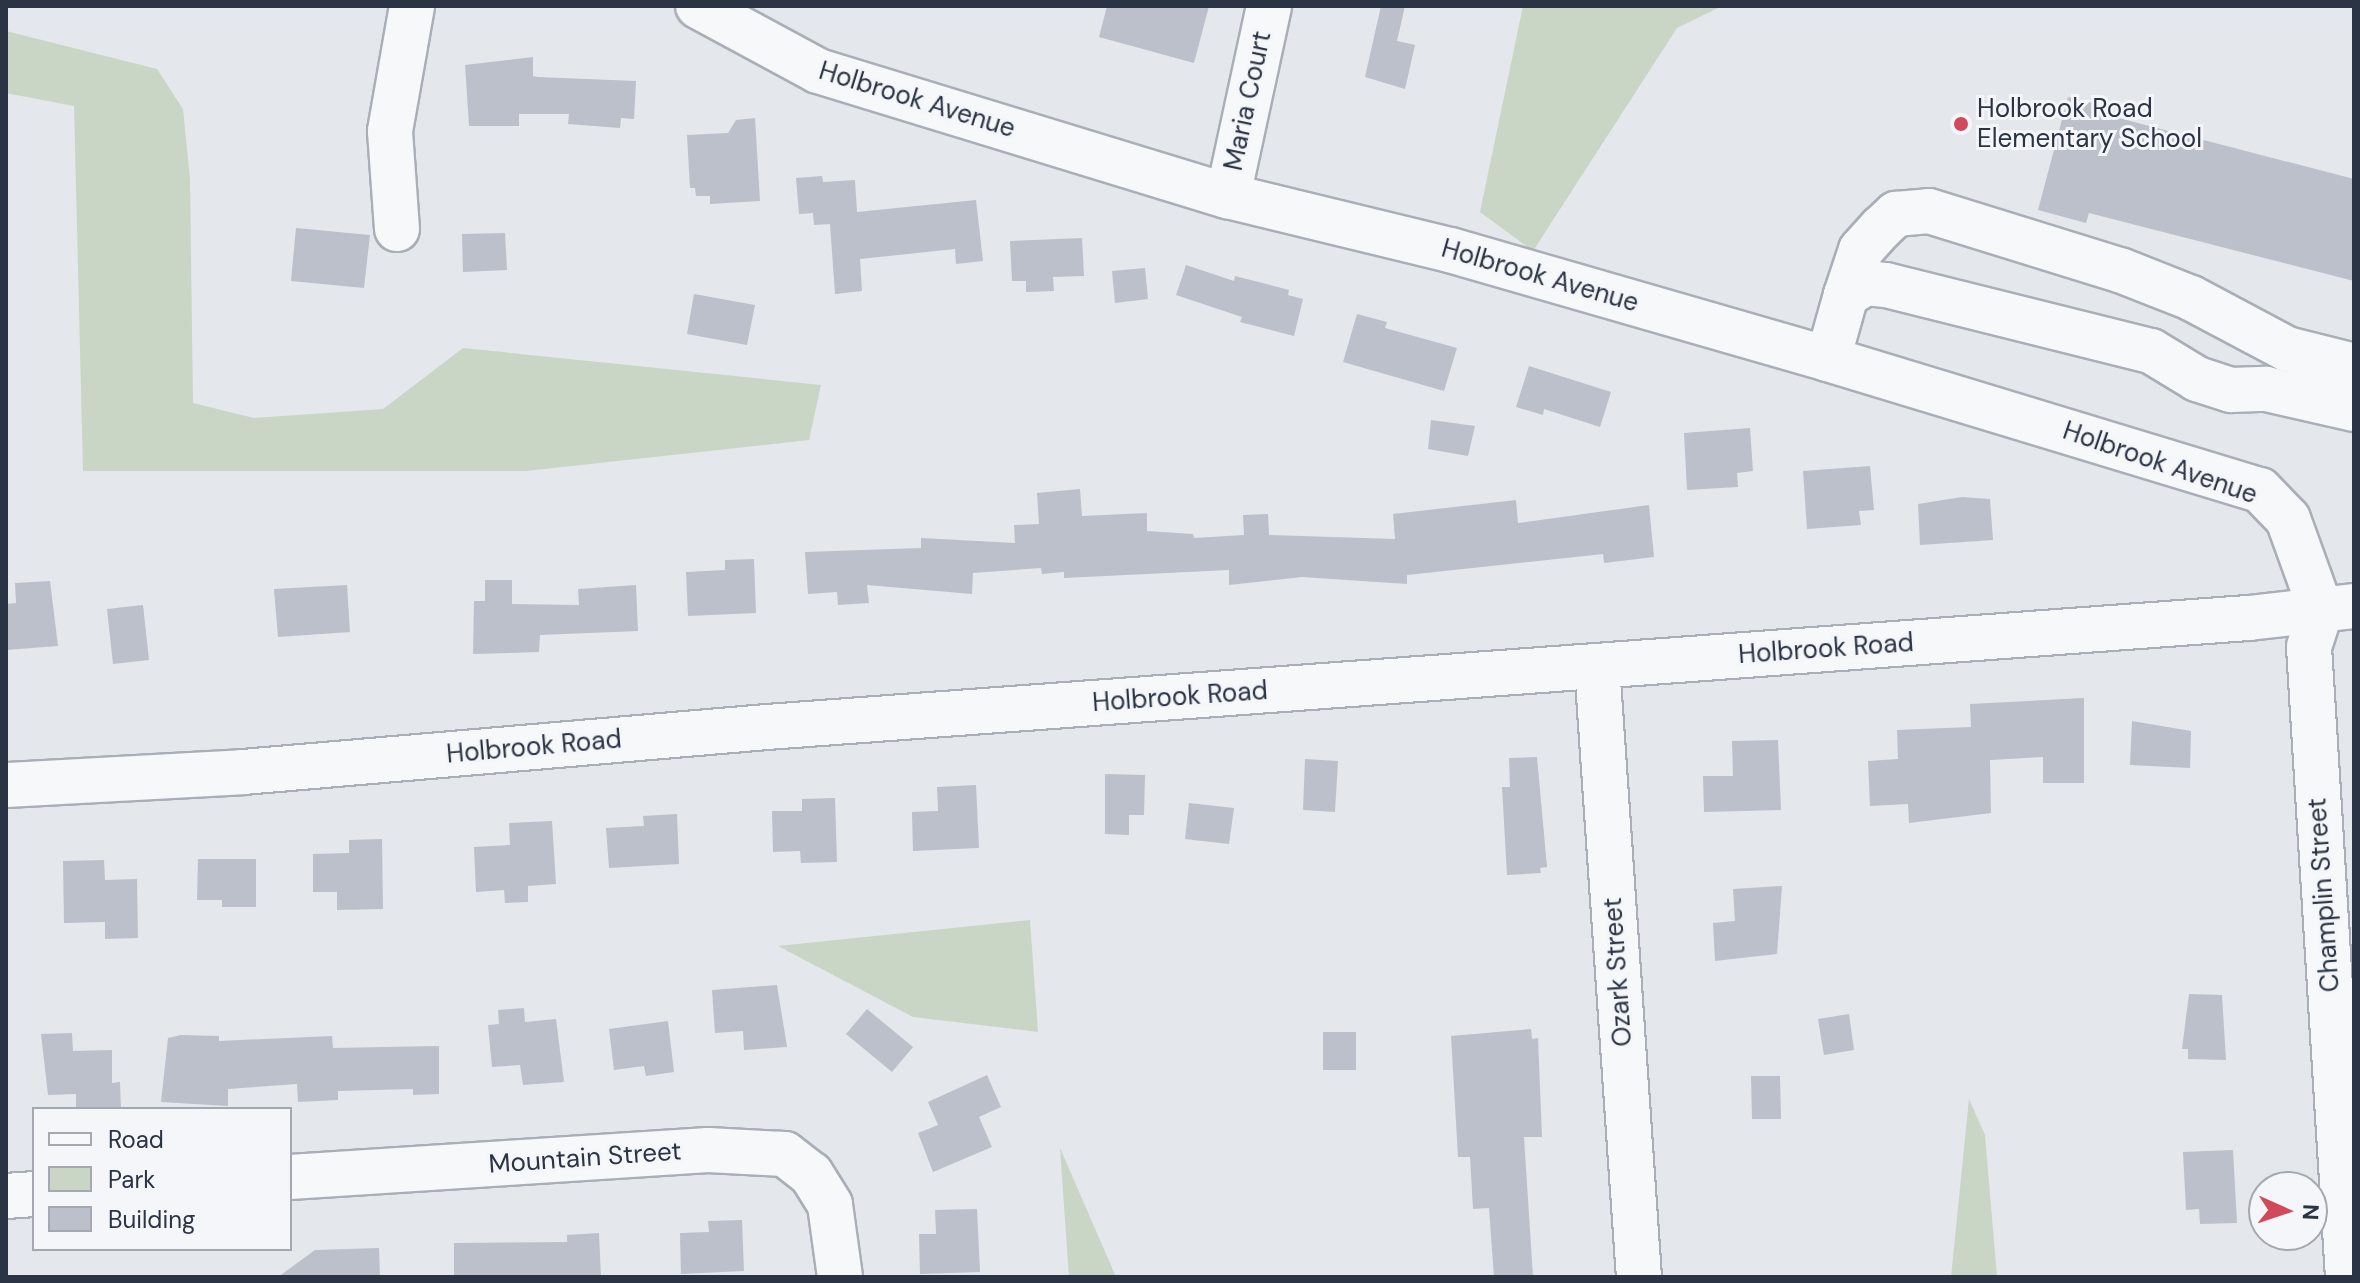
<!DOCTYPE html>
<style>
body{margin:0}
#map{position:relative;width:2360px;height:1283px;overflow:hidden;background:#e4e7ec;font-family:"DM Sans",sans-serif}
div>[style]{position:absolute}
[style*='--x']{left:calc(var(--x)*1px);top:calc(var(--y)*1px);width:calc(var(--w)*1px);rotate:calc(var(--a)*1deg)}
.green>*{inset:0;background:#c9d6c5}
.building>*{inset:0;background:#bbc0ca}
.roads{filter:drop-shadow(2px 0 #a9aeb7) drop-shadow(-2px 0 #a9aeb7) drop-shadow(0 2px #a9aeb7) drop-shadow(0 -2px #a9aeb7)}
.minor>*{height:44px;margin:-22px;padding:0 22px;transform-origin:22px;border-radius:22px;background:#f7f8fa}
.dots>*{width:22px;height:22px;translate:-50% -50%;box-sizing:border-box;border:4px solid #f4f6f9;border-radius:50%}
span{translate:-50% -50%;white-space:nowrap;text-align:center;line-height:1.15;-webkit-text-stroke:6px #f4f6f9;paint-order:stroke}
.street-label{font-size:26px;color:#2b3445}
.poi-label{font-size:26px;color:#2b3445}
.left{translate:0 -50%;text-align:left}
.frame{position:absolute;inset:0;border:8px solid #2b3445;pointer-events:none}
.legend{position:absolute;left:32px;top:1107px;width:260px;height:144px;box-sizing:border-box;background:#f4f6f9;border:2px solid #a4a8b1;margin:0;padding:10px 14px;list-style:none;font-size:24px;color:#2b3445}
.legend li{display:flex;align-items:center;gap:16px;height:40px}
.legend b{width:40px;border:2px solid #a4a8b1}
.north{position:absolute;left:2248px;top:1171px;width:80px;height:80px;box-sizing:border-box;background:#f4f6f9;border:2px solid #a4a8b1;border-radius:50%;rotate:93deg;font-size:22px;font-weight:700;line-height:32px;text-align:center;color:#2b3445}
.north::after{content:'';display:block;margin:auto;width:28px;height:36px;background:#d1495b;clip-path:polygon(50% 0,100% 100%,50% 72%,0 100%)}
</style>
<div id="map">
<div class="green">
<i style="clip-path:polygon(1523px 6px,1722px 6px,1677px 28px,1533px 251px,1480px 212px)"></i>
<i style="clip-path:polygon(6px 31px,157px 69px,183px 109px,190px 179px,193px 403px,254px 418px,383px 409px,463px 348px,821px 385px,809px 440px,526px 471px,83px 471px,74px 106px,6px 93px)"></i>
<i style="clip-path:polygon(1030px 920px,1038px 1032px,913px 1017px,778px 946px)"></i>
<i style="clip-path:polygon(1969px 1099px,1985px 1135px,1997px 1277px,1951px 1277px)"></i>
<i style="clip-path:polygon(1060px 1148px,1116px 1277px,1069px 1277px)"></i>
</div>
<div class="building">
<i style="clip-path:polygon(1107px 6px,1209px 6px,1194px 63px,1099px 37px)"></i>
<i style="clip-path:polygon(1381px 6px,1405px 6px,1397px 41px,1415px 45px,1405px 89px,1365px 77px)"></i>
<i style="clip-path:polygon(533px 57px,533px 76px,538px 77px,636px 81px,634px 119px,621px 118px,620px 128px,568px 124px,569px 114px,519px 114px,519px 126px,469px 126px,465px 65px)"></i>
<i style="clip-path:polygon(2068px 97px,2113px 108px,2111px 116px,2354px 179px,2354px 281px,2089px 213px,2086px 223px,2038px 210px)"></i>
<i style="clip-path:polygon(755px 118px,760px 201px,710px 204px,710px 196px,696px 196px,695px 188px,690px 188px,687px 135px,728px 133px,736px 120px)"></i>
<i style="clip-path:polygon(822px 176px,823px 182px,855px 180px,857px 212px,976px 200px,983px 261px,956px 264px,955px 249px,860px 259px,862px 291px,835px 294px,830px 224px,814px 225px,813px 213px,799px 214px,796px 178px)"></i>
<i style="clip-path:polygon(296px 228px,370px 235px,364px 288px,291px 281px)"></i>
<i style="clip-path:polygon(505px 233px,507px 270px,463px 272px,462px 234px)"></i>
<i style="clip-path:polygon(1082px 238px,1084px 276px,1053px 277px,1054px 291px,1026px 292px,1026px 281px,1012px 281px,1010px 241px)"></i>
<i style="clip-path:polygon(1186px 265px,1234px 281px,1235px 276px,1289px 290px,1288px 295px,1303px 299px,1294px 336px,1240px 322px,1242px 317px,1176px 295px)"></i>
<i style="clip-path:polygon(1145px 268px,1148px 299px,1115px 303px,1112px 271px)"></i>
<i style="clip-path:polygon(694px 294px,755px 305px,747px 345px,687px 334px)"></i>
<i style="clip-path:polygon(1357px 314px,1387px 322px,1385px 328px,1457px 348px,1444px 391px,1343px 362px)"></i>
<i style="clip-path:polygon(1529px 366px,1611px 392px,1600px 427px,1544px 409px,1543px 415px,1516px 407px)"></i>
<i style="clip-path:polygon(1431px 420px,1475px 426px,1468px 456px,1428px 449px)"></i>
<i style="clip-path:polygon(1750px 428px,1753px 471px,1737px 473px,1738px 487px,1687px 490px,1684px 433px)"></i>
<i style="clip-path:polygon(1870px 466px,1874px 510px,1859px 511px,1861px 525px,1807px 529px,1803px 471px)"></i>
<i style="clip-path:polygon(1080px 489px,1082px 516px,1147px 513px,1147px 531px,1193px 534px,1194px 538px,1244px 535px,1243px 515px,1268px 514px,1269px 535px,1395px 539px,1393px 514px,1516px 500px,1518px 523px,1649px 505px,1654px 557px,1604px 563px,1603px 554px,1407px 575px,1407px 584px,1302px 577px,1229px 585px,1229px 570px,1064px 578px,1064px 572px,1042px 574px,1041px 568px,973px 573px,972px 594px,867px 585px,869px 603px,838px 605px,837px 592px,808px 594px,805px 552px,921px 548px,921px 538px,1015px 543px,1014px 525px,1039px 524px,1037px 493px)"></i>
<i style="clip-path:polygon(1962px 497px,1990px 499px,1993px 540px,1920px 545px,1918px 504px)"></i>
<i style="clip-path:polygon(754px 559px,756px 613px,688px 616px,686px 572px,725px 570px,725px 560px)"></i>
<i style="clip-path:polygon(485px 580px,512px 580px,512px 604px,579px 605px,578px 589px,636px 585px,638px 631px,540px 635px,539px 652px,473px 654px,474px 601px,485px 601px)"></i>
<i style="clip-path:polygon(50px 581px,58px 646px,6px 650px,6px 604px,16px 603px,15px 583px)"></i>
<i style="clip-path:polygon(347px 585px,350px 632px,278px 637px,274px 589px)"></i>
<i style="clip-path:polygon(143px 605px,149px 660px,113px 664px,107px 609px)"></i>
<i style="clip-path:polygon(2084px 698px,2084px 783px,2043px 783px,2043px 757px,1990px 760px,1991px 813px,1909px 823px,1908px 804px,1870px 806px,1868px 761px,1898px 759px,1897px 730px,1971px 727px,1970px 704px)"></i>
<i style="clip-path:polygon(2132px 721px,2191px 731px,2190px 768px,2130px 765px)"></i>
<i style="clip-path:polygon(1778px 740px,1781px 810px,1704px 812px,1703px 776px,1733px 776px,1732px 741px)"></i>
<i style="clip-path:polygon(1537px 757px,1547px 867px,1540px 868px,1541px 873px,1507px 875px,1502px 787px,1510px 787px,1509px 758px)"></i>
<i style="clip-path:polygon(1305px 759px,1338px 761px,1335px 812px,1303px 810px)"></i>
<i style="clip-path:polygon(1105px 774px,1145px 775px,1144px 815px,1129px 815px,1129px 835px,1105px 834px)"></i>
<i style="clip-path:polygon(976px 785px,979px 848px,913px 851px,912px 812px,938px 811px,937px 787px)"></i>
<i style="clip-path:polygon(835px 798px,837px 862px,801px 863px,800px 851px,773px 852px,772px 811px,802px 811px,802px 799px)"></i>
<i style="clip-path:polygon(1189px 803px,1234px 808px,1229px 844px,1185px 839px)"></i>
<i style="clip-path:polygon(677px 814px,679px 864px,609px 868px,606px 828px,644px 826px,643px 816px)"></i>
<i style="clip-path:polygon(552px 821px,556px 884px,528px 886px,528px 902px,505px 903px,504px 890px,476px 892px,474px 847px,510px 845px,509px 823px)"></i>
<i style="clip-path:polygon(382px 839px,383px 909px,337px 910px,337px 892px,313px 892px,313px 854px,349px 853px,349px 840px)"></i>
<i style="clip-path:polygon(198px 859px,256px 859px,256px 907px,222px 907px,222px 900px,197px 900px)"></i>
<i style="clip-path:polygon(104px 860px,105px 880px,137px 879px,138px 938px,105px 939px,105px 922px,64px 923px,63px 861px)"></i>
<i style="clip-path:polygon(1782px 886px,1777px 954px,1715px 961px,1713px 923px,1735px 921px,1733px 889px)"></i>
<i style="clip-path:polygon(777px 985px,787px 1047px,744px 1050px,743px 1031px,715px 1033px,712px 990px)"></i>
<i style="clip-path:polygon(2189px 994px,2222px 995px,2226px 1060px,2188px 1059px,2188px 1049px,2182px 1049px)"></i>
<i style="clip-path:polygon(524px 1008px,525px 1022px,556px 1019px,564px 1082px,523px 1085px,520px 1065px,492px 1067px,488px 1025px,499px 1024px,498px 1010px)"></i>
<i style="clip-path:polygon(867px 1009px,913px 1047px,892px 1072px,846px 1034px)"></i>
<i style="clip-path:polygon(1849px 1014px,1854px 1050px,1824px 1055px,1818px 1019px)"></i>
<i style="clip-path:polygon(668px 1021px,674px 1072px,646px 1076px,644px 1066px,614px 1070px,609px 1029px)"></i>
<i style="clip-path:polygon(1531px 1029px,1532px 1039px,1538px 1038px,1542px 1137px,1524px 1137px,1533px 1277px,1494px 1277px,1489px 1208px,1473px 1209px,1470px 1157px,1458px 1157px,1451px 1036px)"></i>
<i style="clip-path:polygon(1323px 1032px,1356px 1032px,1356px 1070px,1323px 1070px)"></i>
<i style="clip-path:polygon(72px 1033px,73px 1051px,112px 1050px,112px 1083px,120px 1082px,121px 1109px,76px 1109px,76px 1094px,48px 1095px,41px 1034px)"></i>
<i style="clip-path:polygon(181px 1035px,219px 1036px,219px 1041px,332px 1036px,333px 1048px,439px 1046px,439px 1094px,413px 1095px,413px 1089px,338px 1091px,338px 1100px,298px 1102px,297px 1084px,228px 1089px,228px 1106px,161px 1102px,168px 1038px)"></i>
<i style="clip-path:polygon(987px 1075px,1001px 1107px,979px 1117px,992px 1147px,933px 1172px,918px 1133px,938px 1125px,928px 1102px)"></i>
<i style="clip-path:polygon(1751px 1076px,1780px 1076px,1781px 1119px,1752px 1119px)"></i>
<i style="clip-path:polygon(2233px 1150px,2237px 1223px,2200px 1224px,2199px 1209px,2186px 1210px,2183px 1152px)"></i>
<i style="clip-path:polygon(977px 1209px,980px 1272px,920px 1274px,919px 1234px,936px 1234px,935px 1210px)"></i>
<i style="clip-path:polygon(742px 1220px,744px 1271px,681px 1274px,680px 1233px,709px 1232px,708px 1221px)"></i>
<i style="clip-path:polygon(599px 1233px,601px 1277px,454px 1277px,454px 1243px,567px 1242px,567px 1235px)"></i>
<i style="clip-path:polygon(379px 1248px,380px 1277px,278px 1277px,315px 1250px)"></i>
</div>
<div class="roads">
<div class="minor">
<i style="--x:698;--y:6;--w:136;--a:28.4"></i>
<i style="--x:818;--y:71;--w:429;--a:17"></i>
<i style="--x:1228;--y:196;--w:228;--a:13.7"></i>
<i style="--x:1450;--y:250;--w:393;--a:16.1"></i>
<i style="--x:1828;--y:359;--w:451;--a:16.9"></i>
<i style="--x:2260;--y:490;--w:40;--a:46"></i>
<i style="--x:2288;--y:519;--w:97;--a:70.1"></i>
<i style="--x:1228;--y:196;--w:194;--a:-77.8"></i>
<i style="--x:397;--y:229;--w:98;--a:-94.1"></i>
<i style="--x:390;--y:131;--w:127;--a:-80"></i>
<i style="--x:1846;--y:295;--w:47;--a:-71.6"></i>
<i style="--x:1861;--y:250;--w:30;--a:-48"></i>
<i style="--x:1881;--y:228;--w:21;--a:-43"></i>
<i style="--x:1896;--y:214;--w:33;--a:-5"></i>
<i style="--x:1929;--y:211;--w:200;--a:17.2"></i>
<i style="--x:2120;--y:270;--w:76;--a:21.5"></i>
<i style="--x:2191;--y:298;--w:109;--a:28"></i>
<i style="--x:2287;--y:349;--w:69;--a:14.2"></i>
<i style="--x:1828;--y:359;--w:66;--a:-74.3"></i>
<i style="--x:1846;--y:295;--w:23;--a:-31"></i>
<i style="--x:1866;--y:283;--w:20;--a:6"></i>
<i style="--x:1886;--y:285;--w:273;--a:14"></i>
<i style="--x:2151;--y:351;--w:54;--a:31.3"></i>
<i style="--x:2197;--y:379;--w:36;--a:18"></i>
<i style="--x:2231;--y:390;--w:35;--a:-2"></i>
<i style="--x:2266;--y:389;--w:90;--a:12.8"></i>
<i style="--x:2321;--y:610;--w:39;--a:108"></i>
<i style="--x:2309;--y:647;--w:631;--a:86.46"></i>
<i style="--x:1597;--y:666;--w:612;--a:86.07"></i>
<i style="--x:6;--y:785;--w:237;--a:-3.1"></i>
<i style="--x:243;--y:772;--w:526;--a:-4.91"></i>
<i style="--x:767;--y:727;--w:1486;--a:-4.21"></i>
<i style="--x:2249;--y:618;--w:106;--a:-6.5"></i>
<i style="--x:290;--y:1177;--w:419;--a:-3.7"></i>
<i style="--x:708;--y:1150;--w:77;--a:3"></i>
<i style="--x:785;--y:1154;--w:33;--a:38"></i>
<i style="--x:811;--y:1174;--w:36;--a:58"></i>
<i style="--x:830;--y:1205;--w:73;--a:82.1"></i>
<i style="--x:6;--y:1196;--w:28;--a:-4"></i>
</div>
</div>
<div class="dots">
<i style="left:1961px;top:124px;background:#d1495b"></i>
</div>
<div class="street-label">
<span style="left:917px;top:100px;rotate:17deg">Holbrook Avenue</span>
<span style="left:1248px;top:101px;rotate:-78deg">Maria Court</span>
<span style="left:1540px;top:276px;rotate:16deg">Holbrook Avenue</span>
<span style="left:2160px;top:463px;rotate:19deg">Holbrook Avenue</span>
<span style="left:1826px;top:649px;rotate:-4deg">Holbrook Road</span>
<span style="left:1180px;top:697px;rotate:-4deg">Holbrook Road</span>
<span style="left:534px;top:747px;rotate:-5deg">Holbrook Road</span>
<span style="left:2324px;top:895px;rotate:-94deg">Champlin Street</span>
<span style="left:1618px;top:972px;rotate:-94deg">Ozark Street</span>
<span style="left:585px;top:1158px;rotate:-4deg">Mountain Street</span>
</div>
<div class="poi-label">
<span class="left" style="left:1977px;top:124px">Holbrook Road<br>Elementary School</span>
</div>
<div class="frame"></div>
<ul class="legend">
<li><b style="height:10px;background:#f7f8fa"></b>Road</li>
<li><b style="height:22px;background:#c9d6c5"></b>Park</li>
<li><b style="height:22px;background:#bbc0ca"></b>Building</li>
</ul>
<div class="north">N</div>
</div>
